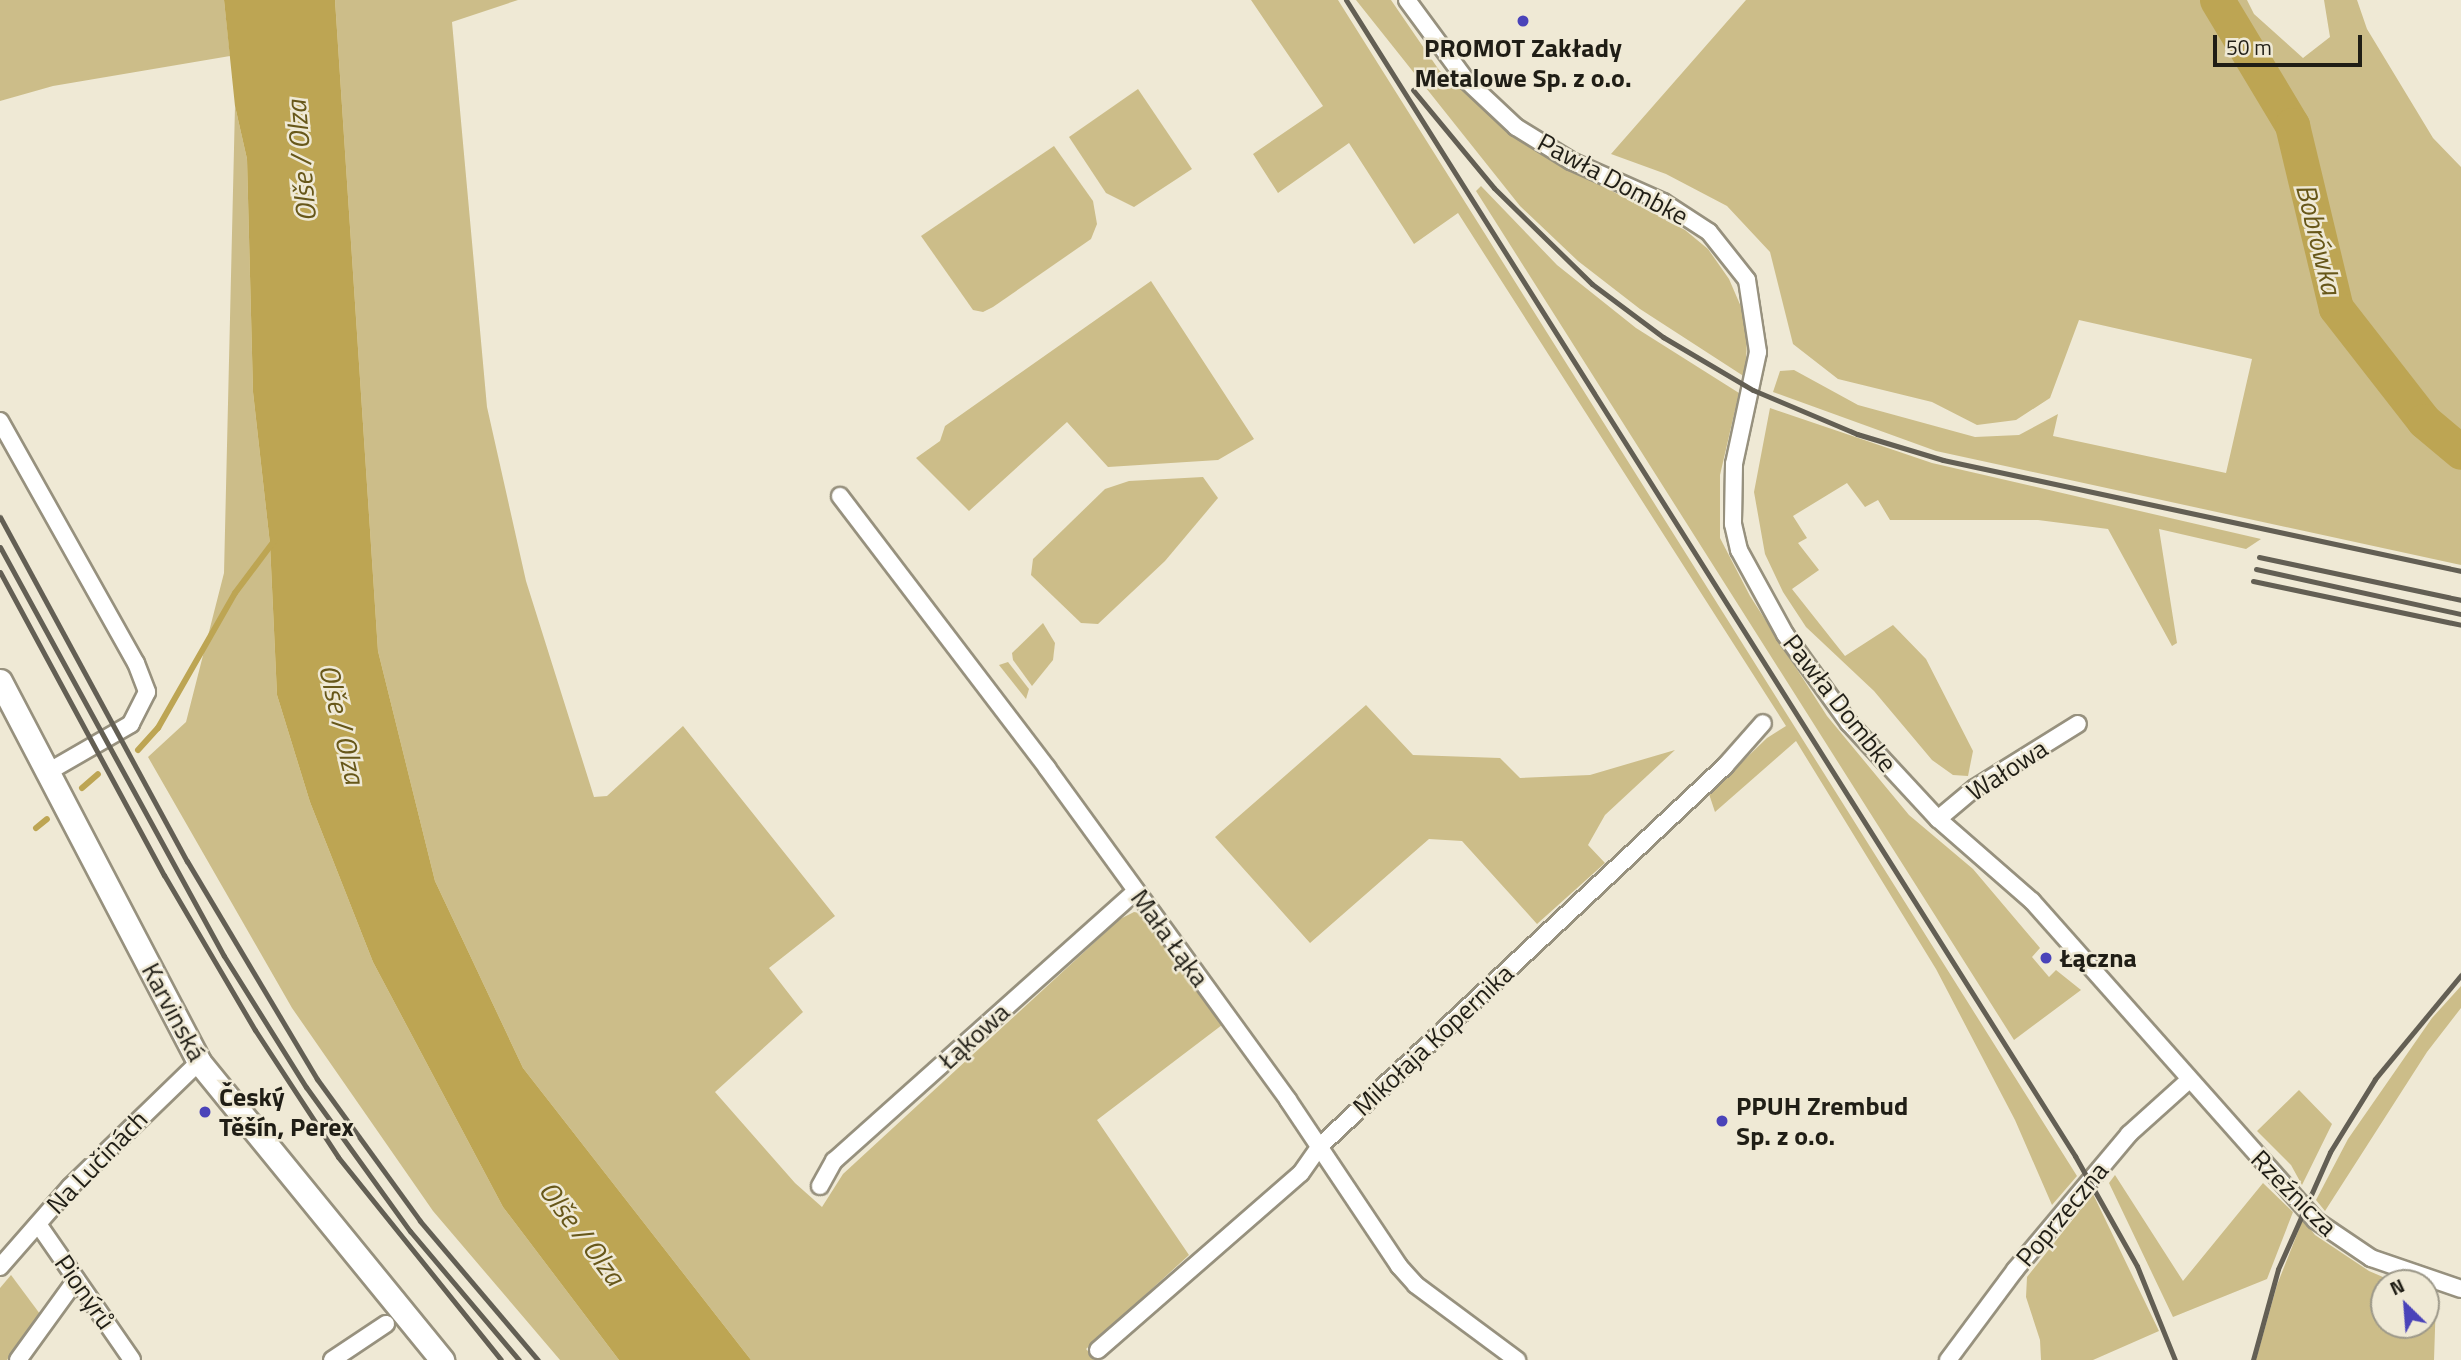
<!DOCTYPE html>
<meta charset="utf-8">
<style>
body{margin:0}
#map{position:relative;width:2461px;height:1360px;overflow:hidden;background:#efe9d5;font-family:"Titillium Web",sans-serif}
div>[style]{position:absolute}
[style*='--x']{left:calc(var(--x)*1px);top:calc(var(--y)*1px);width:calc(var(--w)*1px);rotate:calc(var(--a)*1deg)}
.green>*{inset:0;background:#ccbd89}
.water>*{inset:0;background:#bda553}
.stream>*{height:6px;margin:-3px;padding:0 3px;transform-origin:3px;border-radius:3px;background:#bda553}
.river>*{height:35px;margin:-17.5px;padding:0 17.5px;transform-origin:17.5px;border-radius:17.5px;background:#bda553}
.roads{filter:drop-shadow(2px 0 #97917e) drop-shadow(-2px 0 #97917e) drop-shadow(0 2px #97917e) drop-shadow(0 -2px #97917e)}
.minor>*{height:16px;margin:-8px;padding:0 8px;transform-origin:8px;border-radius:8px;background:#fff}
.secondary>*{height:23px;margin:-11.5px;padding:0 11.5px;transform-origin:11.5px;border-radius:11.5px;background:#fff}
.rail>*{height:5px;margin:-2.5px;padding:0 2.5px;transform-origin:2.5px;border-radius:2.5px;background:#635f54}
.dots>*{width:19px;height:19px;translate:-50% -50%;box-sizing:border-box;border:4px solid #efe9d5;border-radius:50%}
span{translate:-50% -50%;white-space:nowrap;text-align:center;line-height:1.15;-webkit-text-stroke:5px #efe9d5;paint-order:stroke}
.poi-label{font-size:26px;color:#201e16;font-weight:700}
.left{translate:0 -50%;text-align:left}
.street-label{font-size:26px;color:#201e16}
.water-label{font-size:28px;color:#675719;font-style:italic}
.north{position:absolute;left:2370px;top:1269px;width:70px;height:70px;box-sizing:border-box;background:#efe9d5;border:2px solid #9c9889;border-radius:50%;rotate:335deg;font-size:19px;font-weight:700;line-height:28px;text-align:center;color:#201e16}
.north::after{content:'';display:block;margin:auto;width:24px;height:32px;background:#4a43b9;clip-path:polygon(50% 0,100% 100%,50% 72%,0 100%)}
.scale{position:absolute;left:2213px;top:35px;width:149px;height:32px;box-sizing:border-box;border:4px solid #201e16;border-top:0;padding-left:9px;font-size:21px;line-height:24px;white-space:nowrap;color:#201e16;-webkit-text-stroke:5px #efe9d5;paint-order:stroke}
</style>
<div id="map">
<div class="green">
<i style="clip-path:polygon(0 0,224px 0,230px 56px,53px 86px,0 101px)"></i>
<i style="clip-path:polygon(335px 0,518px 0,452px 22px,487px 407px,526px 581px,594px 797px,607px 796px,683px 726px,835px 916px,769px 968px,803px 1012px,715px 1092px,795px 1183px,822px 1207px,843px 1174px,1120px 919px,1134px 912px,1140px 913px,1222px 1025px,1097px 1120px,1189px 1255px,1086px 1349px,1097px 1360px,751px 1360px,523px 1068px,435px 881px,378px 651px)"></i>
<i style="clip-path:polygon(1251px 0,1338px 0,2077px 1176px,2052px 1205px,2015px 1120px,1936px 969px,1796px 741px,1715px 812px,1709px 794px,1767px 738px,1786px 726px,1458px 213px,1414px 244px,1349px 143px,1278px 193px,1253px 154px,1323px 106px)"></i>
<i style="clip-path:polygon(1356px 0,1391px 0,1439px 70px,1524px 144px,1685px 230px,1708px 249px,1729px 279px,1748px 323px,1745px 377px,1640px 309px,1578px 261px,1520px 206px)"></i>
<i style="clip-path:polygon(1746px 0,2206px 0,2284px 134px,2329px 314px,2422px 436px,2461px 468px,2461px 565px,1936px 451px,1773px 392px,1780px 371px,1794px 370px,1858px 405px,1975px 437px,2019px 435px,2058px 414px,2053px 436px,2226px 473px,2252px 359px,2079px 320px,2050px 398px,2016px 420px,1977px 425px,1932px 402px,1838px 379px,1793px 344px,1770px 252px,1727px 206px,1666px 174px,1611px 154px)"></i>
<i style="clip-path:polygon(2230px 0,2247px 0,2254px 14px,2303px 58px,2330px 37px,2324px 0,2357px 0,2367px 29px,2433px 138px,2461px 167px,2461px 439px,2414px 393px,2359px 327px,2342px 298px,2303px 125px,2280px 75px)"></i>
<i style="clip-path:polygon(1138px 89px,1192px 169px,1134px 207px,1106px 193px,1069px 137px)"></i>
<i style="clip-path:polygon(235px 106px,247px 159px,253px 392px,270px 544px,277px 695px,310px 802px,373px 962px,503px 1207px,619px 1360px,560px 1360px,433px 1211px,292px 1008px,148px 757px,186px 722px,224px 573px)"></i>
<i style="clip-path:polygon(1054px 146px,1093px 201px,1097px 224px,1091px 239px,993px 307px,983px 312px,973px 310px,921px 236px)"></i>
<i style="clip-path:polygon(1481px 186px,1557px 265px,1636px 328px,1739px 393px,1720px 475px,1720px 538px,1750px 596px,1827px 716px,1909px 815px,1973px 869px,2040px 948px,2032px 957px,2049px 977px,2056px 970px,2081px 990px,2014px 1040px,1476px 191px)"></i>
<i style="clip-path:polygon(1151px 281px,1254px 439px,1218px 460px,1108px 467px,1067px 422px,969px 511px,916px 458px,940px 441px,945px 426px)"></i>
<i style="clip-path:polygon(1770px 408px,1932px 463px,2261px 539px,2246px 549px,2159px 529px,2177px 643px,2172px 646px,2108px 529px,2038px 520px,1890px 520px,1878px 500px,1865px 507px,1847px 483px,1793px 516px,1807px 538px,1798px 543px,1819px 570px,1792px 589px,1845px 656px,1893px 625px,1926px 659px,1973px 751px,1968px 776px,1953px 775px,1932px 760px,1874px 691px,1806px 627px,1783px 592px,1765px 554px,1754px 492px)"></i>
<i style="clip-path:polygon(1203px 477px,1218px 498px,1165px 561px,1098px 624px,1081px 623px,1031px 575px,1033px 559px,1105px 489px,1129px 481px)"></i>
<i style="clip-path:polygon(1043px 623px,1055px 643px,1053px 660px,1032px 686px,1013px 660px,1012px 653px)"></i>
<i style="clip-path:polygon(1008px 662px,1029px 689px,1026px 699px,999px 665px)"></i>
<i style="clip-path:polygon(1366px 705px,1413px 755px,1500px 758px,1520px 778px,1590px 775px,1675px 750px,1605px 815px,1588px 845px,1605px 863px,1537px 924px,1462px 841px,1429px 839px,1310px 943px,1215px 837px)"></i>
<i style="clip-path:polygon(2461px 986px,2461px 1008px,2427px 1052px,2325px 1211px,2316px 1200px,2348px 1139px,2432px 1018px)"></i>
<i style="clip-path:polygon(2299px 1090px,2332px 1124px,2302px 1185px,2291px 1165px,2257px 1131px)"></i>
<i style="clip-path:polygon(2115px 1175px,2183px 1281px,2263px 1183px,2293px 1212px,2267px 1279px,2173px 1317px,2109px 1183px)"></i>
<i style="clip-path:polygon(2093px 1194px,2159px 1331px,2093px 1360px,2041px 1360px,2040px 1340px,2026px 1297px,2027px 1277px)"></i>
<i style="clip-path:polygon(2303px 1219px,2315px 1235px,2369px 1271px,2397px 1283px,2384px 1283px,2384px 1325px,2426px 1325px,2426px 1295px,2436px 1299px,2434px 1360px,2256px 1360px,2277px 1285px)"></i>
<i style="clip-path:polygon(11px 1275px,40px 1314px,7px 1360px,0 1360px,0 1288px)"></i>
</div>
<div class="water">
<i style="clip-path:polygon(224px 0,335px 0,378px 651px,435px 881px,523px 1068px,751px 1360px,619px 1360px,503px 1207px,373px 962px,310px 802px,277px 695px,270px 544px,253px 392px,247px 159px,235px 106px)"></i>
</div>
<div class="stream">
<i style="--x:138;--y:750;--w:30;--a:-48"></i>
<i style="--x:158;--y:728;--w:155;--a:-60.3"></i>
<i style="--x:235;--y:593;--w:65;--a:-53.1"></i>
<i style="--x:82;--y:788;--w:21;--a:-41"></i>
<i style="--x:36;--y:828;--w:14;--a:-39"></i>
</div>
<div class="river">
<i style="--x:2217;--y:0;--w:146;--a:59"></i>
<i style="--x:2292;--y:125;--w:188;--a:76.5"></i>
<i style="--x:2336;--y:308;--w:143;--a:52.1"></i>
<i style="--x:2424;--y:421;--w:48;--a:40"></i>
</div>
<div class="roads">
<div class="minor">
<i style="--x:1407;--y:0;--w:99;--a:53.6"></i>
<i style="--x:1466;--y:80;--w:69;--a:43.2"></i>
<i style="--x:1516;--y:127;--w:65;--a:31.7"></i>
<i style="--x:1571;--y:161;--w:101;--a:24"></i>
<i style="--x:1663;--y:202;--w:55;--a:33.1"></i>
<i style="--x:1709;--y:232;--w:61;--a:51.6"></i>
<i style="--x:1747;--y:280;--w:73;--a:81.3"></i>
<i style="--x:1758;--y:352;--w:115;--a:102.1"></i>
<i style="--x:1734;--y:464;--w:60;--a:91"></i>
<i style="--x:1733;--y:524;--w:27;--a:77"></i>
<i style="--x:1739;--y:550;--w:96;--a:61.3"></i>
<i style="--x:1785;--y:634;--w:110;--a:54.3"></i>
<i style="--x:1849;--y:723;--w:131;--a:47.2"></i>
<i style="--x:1938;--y:819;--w:125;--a:41.1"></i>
<i style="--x:2032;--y:901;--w:426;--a:48.4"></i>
<i style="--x:2315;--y:1220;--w:68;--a:34.2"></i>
<i style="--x:2371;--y:1258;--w:95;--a:19"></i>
<i style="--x:0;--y:421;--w:278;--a:60.7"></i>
<i style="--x:136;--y:663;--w:31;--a:69"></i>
<i style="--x:147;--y:692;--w:36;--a:117"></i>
<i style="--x:131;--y:724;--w:96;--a:150"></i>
<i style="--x:840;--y:496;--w:342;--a:52.7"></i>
<i style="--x:1047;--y:768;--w:410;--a:54"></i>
<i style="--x:1288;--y:1100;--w:200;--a:56.2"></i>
<i style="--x:1399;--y:1266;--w:25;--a:48"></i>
<i style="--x:1416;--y:1285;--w:126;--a:36.6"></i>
<i style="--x:1938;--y:819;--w:48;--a:-40"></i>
<i style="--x:1975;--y:788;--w:121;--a:-31.9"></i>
<i style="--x:820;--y:1186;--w:29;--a:-61"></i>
<i style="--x:834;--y:1161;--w:405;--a:-41.8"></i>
<i style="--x:38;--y:1224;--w:165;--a:55.3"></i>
<i style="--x:0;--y:1267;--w:106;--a:-48.8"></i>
<i style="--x:70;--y:1187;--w:180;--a:-44.1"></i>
<i style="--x:1098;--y:1350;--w:269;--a:-41.1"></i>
<i style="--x:1301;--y:1173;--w:32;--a:-55"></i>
<i style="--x:1319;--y:1147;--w:557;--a:-43.18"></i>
<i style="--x:1725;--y:766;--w:57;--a:-48.5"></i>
<i style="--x:18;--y:1360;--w:99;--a:-54.1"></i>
<i style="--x:332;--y:1360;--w:65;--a:-33.7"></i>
<i style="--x:1948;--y:1360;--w:112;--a:-53.3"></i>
<i style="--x:2015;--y:1270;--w:177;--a:-50"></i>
<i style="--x:2129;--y:1134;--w:81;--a:-42"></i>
</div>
<div class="secondary">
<i style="--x:0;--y:681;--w:430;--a:62.4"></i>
<i style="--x:199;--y:1062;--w:385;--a:50.8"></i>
</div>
</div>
<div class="rail">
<i style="--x:1346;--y:0;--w:1367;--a:57.76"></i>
<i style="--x:2075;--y:1156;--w:126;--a:60.6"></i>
<i style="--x:2137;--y:1266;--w:101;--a:68"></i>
<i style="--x:1413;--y:90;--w:127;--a:50.4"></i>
<i style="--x:1494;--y:188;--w:137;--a:44.4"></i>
<i style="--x:1592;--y:284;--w:89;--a:36.7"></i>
<i style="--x:1663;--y:337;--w:104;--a:30.5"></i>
<i style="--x:1753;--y:390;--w:113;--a:22.9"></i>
<i style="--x:1857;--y:434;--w:90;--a:16.8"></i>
<i style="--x:1943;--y:460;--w:530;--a:12.09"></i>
<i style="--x:0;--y:517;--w:392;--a:61.5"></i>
<i style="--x:187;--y:861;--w:254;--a:59.2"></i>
<i style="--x:317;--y:1079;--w:175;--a:54"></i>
<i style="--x:420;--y:1221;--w:182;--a:49.7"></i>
<i style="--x:0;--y:547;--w:466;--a:61.3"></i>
<i style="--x:224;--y:956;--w:155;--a:58"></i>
<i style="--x:306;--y:1087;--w:178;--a:54.2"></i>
<i style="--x:410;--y:1231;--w:169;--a:49.8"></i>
<i style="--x:2259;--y:557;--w:207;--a:12"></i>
<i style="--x:2256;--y:569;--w:210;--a:12.4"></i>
<i style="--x:0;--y:572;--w:345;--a:61.6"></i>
<i style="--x:164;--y:875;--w:180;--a:59.6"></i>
<i style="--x:255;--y:1030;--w:152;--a:56.8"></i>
<i style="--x:338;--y:1157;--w:260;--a:51.2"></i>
<i style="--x:2253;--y:581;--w:213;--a:11.9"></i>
<i style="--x:2253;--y:1360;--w:94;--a:-74.6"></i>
<i style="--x:2278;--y:1269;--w:128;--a:-66"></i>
<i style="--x:2330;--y:1152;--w:86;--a:-58.3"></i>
<i style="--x:2375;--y:1079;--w:135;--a:-50.4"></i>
</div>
<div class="dots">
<i style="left:1523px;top:21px;background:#4a43b9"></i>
<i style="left:2046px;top:958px;background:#4a43b9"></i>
<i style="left:205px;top:1112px;background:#4a43b9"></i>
<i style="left:1722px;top:1121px;background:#4a43b9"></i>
</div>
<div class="poi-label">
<span style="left:1523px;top:63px">PROMOT Zakłady<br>Metalowe Sp. z o.o.</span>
<span class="left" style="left:2060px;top:958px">Łączna</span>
<span class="left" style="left:219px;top:1112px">Český<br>Těšín, Perex</span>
<span class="left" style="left:1736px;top:1121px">PPUH Zrembud<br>Sp. z o.o.</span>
</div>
<div class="street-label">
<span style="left:1613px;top:179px;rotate:28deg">Pawła Dombke</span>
<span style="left:1840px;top:703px;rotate:52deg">Pawła Dombke</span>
<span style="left:2007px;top:770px;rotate:-33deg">Wałowa</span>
<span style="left:1170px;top:938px;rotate:54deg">Mała Łąka</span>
<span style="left:174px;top:1012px;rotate:62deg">Karvinská</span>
<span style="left:974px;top:1036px;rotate:-42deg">Łąkowa</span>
<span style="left:1433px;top:1040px;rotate:-43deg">Mikołaja Kopernika</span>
<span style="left:97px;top:1162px;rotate:-46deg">Na Lučinách</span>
<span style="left:2294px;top:1193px;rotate:45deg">Rzeźnicza</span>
<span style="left:2062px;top:1214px;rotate:-50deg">Poprzeczna</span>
<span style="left:85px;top:1292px;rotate:55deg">Pionýrů</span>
</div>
<div class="water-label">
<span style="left:301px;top:161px;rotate:-95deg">Olše / Olza</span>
<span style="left:2319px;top:239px;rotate:76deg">Bobrówka</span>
<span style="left:342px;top:724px;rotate:77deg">Olše / Olza</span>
<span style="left:582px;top:1233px;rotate:53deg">Olše / Olza</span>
</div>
<div class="north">N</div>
<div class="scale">50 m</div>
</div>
